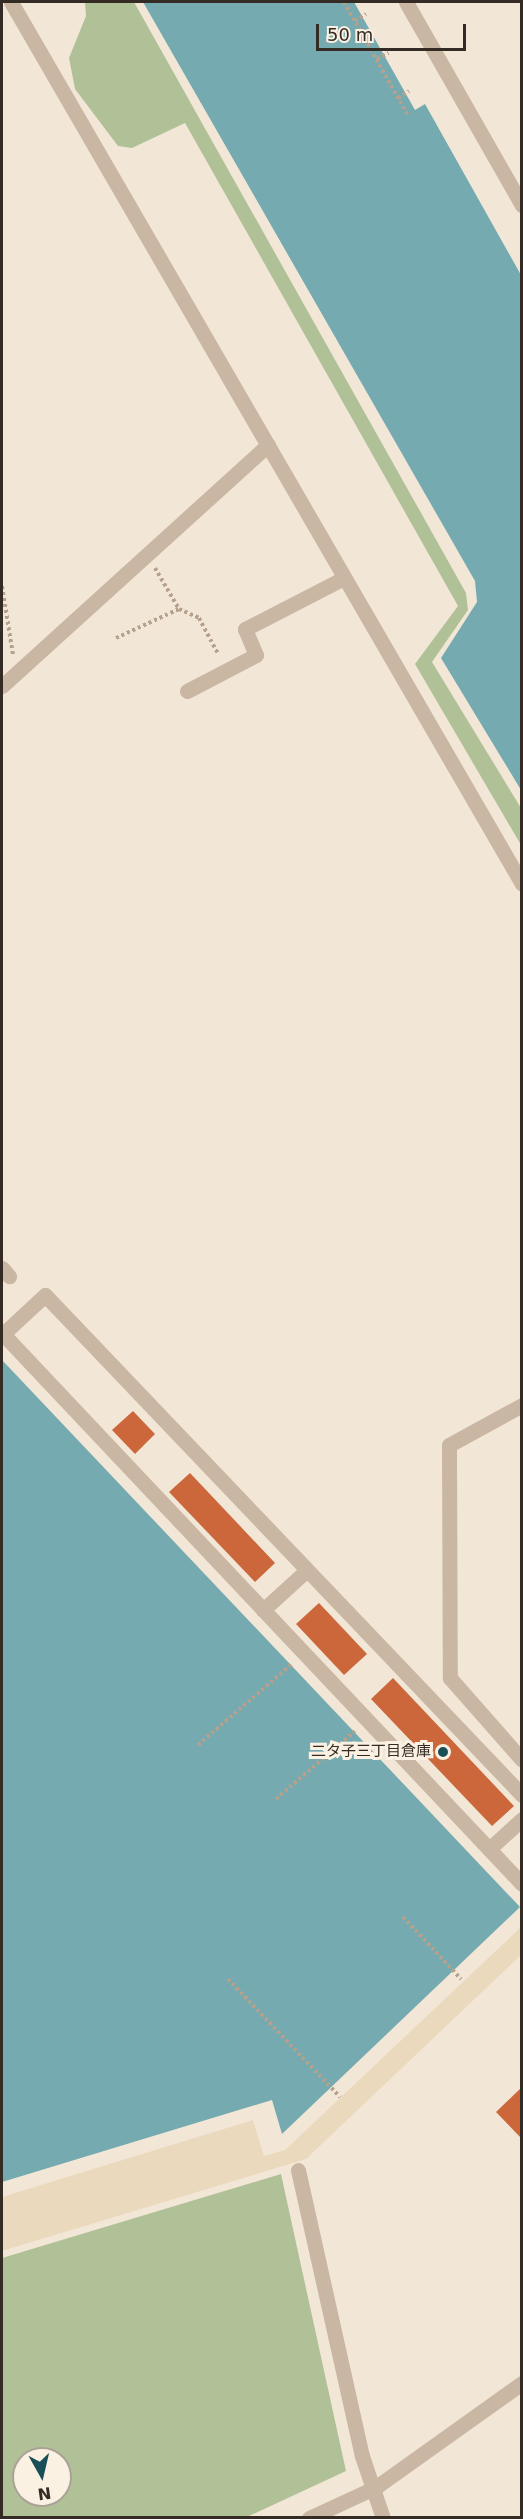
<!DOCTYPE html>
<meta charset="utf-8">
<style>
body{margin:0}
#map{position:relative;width:523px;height:2519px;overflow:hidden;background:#f2e7d7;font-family:"DejaVu Sans","Noto Sans JP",sans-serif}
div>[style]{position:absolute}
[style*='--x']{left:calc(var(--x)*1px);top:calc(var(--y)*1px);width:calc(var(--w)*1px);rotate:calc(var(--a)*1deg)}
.green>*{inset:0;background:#b1c197}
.plaza>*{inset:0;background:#ebd9bd}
.water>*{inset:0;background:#75aab0}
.building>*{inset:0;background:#cc663b}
.path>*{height:4px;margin-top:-2px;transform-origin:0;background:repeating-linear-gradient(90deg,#b6a18d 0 3px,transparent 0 6px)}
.minor>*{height:15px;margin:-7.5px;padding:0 7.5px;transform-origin:7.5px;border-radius:7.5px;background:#cab7a3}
.dots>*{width:16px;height:16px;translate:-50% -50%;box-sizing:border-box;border:3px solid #faf1e3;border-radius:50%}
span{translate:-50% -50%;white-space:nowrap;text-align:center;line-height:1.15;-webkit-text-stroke:6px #faf1e3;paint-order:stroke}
.poi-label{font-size:15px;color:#352b25}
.right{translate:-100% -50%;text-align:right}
.frame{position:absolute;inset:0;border:3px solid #352b25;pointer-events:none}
.north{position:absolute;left:12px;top:2447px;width:60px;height:60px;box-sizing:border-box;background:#faf1e3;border:2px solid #aba297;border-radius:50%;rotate:172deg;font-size:16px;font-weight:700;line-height:24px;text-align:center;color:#352b25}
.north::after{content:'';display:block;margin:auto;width:21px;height:27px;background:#195058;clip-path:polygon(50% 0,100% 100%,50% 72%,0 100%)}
.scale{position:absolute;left:316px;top:24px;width:150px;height:27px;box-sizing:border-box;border:3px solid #352b25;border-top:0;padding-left:8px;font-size:18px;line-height:21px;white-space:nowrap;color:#352b25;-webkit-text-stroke:4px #faf1e3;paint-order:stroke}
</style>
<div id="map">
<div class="green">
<i style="clip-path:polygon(85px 2px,134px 2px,466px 593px,468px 610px,432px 662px,521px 808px,521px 845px,415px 664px,458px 606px,185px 123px,132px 148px,118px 146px,75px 89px,69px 58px,86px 16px)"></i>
<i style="clip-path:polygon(evenodd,281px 2174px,346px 2471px,247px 2517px,2px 2517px,2px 2258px,281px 2174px,24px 2459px,60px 2459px,60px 2495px,24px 2495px,24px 2459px)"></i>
</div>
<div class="plaza">
<i style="clip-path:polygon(521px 1927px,521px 1955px,306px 2159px,2px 2251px,2px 2197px,253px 2120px,264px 2156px,285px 2150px)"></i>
</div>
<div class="water">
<i style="clip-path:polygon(143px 2px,354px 2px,415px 110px,425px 104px,521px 275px,521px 790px,441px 658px,477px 602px,475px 581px)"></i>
<i style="clip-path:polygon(2px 1360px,520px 1907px,282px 2134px,272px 2100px,2px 2182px)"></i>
</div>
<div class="building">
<i style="clip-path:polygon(133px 1411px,155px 1434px,135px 1454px,112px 1430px)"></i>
<i style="clip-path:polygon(190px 1473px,275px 1563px,255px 1582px,169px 1492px)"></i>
<i style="clip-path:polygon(319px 1603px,367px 1654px,344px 1675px,296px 1624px)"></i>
<i style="clip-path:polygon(393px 1678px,514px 1806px,492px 1826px,371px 1699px)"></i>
<i style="clip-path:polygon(522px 2087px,522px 2139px,496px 2112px)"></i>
</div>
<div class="path">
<i style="--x:344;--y:2;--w:129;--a:60.6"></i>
<i style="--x:355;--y:21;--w:13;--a:-32"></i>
<i style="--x:377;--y:59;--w:13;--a:-29"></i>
<i style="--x:398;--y:98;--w:13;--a:-32"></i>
<i style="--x:155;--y:568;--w:48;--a:59.7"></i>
<i style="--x:2;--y:586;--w:70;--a:80.9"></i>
<i style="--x:116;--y:638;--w:69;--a:-24.7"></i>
<i style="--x:179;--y:609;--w:22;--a:24"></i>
<i style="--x:199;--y:618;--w:40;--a:62"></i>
<i style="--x:198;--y:1745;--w:124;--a:-40.8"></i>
<i style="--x:276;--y:1799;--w:104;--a:-40.7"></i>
<i style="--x:403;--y:1917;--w:85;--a:46.9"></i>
<i style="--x:228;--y:1979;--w:163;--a:46.5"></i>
</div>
<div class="minor">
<i style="--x:11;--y:2;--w:1019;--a:59.91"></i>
<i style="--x:406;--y:2;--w:234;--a:60.3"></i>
<i style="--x:2;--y:686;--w:359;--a:-42.2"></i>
<i style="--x:187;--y:691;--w:78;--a:-27.6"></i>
<i style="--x:256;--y:655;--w:28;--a:-113"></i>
<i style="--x:245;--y:629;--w:111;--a:-27.3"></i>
<i style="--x:2;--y:1268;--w:11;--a:49"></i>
<i style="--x:522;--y:1405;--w:83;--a:151.3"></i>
<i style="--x:449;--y:1445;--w:233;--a:89.8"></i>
<i style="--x:450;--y:1678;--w:109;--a:48.7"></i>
<i style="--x:263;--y:1610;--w:59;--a:-42.3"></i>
<i style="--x:522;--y:1795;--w:691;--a:-133.65"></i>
<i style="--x:45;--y:1295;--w:57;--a:137.1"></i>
<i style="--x:3;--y:1334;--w:756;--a:46.66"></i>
<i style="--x:489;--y:1849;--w:45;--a:-42.3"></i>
<i style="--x:298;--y:2170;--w:293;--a:77.4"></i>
<i style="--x:362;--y:2456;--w:65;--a:71.3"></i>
<i style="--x:309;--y:2518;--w:74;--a:-24.8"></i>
<i style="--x:376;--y:2487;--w:179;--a:-35.5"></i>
</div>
<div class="dots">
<i style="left:443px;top:1752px;background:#195058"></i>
</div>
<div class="poi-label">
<span class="right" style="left:431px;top:1752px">二タ子三丁目倉庫</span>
</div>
<div class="frame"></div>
<div class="north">N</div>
<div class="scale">50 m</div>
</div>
